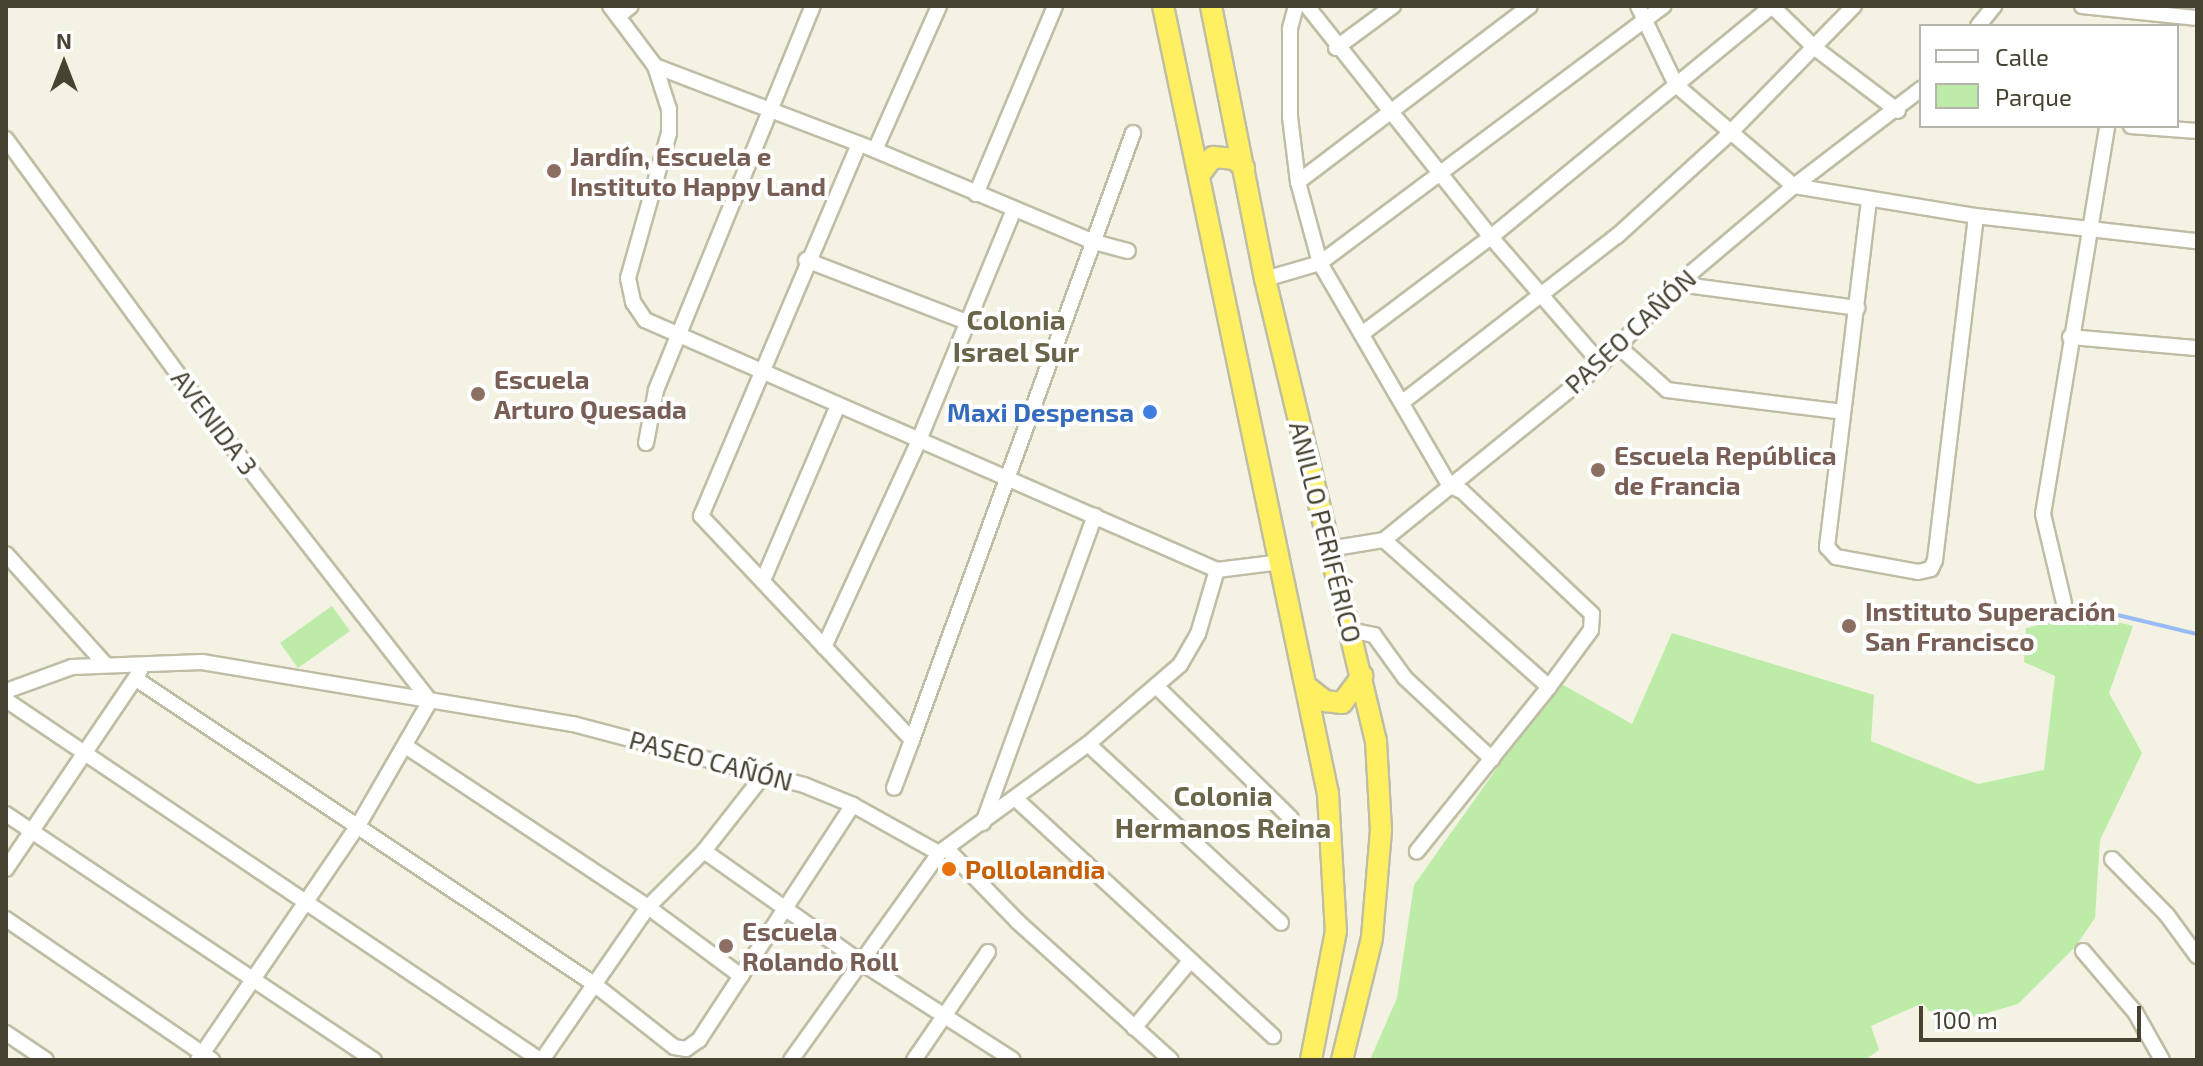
<!DOCTYPE html>
<meta charset="utf-8">
<style>
body{margin:0}
#map{position:relative;width:2203px;height:1066px;overflow:hidden;background:#f3f2e3;font-family:"Exo 2",sans-serif}
div>[style]{position:absolute}
[style*='--x']{left:calc(var(--x)*1px);top:calc(var(--y)*1px);width:calc(var(--w)*1px);rotate:calc(var(--a)*1deg)}
.green>*{inset:0;background:#bceca7}
.stream>*{height:4px;margin:-2px;padding:0 2px;transform-origin:2px;border-radius:2px;background:#98baf7}
.roads{filter:drop-shadow(2px 0 #c0bda5) drop-shadow(-2px 0 #c0bda5) drop-shadow(0 2px #c0bda5) drop-shadow(0 -2px #c0bda5)}
.minor>*{height:14px;margin:-7px;padding:0 7px;transform-origin:7px;border-radius:7px;background:#fff}
.highway>*{height:20px;margin:-10px;padding:0 10px;transform-origin:10px;border-radius:10px;background:#fff062}
.dots>*{width:22px;height:22px;translate:-50% -50%;box-sizing:border-box;border:4px solid #fff;border-radius:50%}
span{translate:-50% -50%;white-space:nowrap;text-align:center;line-height:1.15;-webkit-text-stroke:8px #fff;paint-order:stroke}
.education-label{font-size:26px;color:#785e54;font-weight:700}
.left{translate:0 -50%;text-align:left}
.street-label{font-size:26px;color:#464332}
.shop-label{font-size:26px;color:#366cbe;font-weight:700}
.right{translate:-100% -50%;text-align:right}
.food-label{font-size:26px;color:#c56008;font-weight:700}
.neighbourhood-label{font-size:28px;color:#6a6449;font-weight:700}
.frame{position:absolute;inset:0;border:8px solid #464332;pointer-events:none}
.legend{position:absolute;left:1919px;top:24px;width:260px;height:104px;box-sizing:border-box;background:#fff;border:2px solid #b5b4ad;margin:0;padding:10px 14px;list-style:none;font-size:24px;color:#464332}
.legend li{display:flex;align-items:center;gap:16px;height:40px}
.legend b{width:40px;border:2px solid #b5b4ad}
.north{position:absolute;left:24px;top:24px;width:80px;height:80px;-webkit-text-stroke:6px #fff;paint-order:stroke;rotate:0deg;font-size:22px;font-weight:700;line-height:32px;text-align:center;color:#464332}
.north::after{content:'';display:block;margin:auto;width:28px;height:36px;background:#464332;clip-path:polygon(50% 0,100% 100%,50% 72%,0 100%)}
.scale{position:absolute;left:1919px;top:1006px;width:222px;height:36px;box-sizing:border-box;border:4px solid #464332;border-top:0;padding-left:10px;font-size:24px;line-height:28px;white-space:nowrap;color:#464332;-webkit-text-stroke:6px #fff;paint-order:stroke}
</style>
<div id="map">
<div class="green">
<i style="clip-path:polygon(332px 606px,350px 631px,298px 668px,280px 643px)"></i>
<i style="clip-path:polygon(2086px 614px,2133px 626px,2109px 693px,2142px 753px,2100px 840px,2095px 918px,2075px 947px,2018px 1004px,1941px 1026px,1923px 1003px,1871px 1026px,1879px 1050px,1865px 1060px,1370px 1060px,1397px 998px,1414px 885px,1558px 682px,1632px 724px,1672px 633px,1874px 695px,1871px 741px,1978px 784px,2044px 770px,2055px 676px,2024px 662px,2026px 628px)"></i>
</div>
<div class="stream">
<i style="--x:2060;--y:622;--w:42;--a:-15"></i>
<i style="--x:2101;--y:611;--w:99;--a:13.5"></i>
</div>
<div class="roads">
<div class="minor">
<i style="--x:610;--y:6;--w:75;--a:53.1"></i>
<i style="--x:655;--y:66;--w:45;--a:72"></i>
<i style="--x:669;--y:109;--w:24;--a:90"></i>
<i style="--x:669;--y:133;--w:151;--a:105.8"></i>
<i style="--x:628;--y:278;--w:25;--a:78"></i>
<i style="--x:633;--y:302;--w:22;--a:56"></i>
<i style="--x:645;--y:320;--w:624;--a:23.61"></i>
<i style="--x:1296;--y:6;--w:24;--a:105"></i>
<i style="--x:1290;--y:29;--w:88;--a:90"></i>
<i style="--x:1290;--y:117;--w:65;--a:83"></i>
<i style="--x:1298;--y:182;--w:84;--a:74.8"></i>
<i style="--x:1320;--y:263;--w:258;--a:59.8"></i>
<i style="--x:1450;--y:486;--w:13;--a:23"></i>
<i style="--x:1462;--y:491;--w:179;--a:43.4"></i>
<i style="--x:1592;--y:614;--w:16;--a:94"></i>
<i style="--x:1591;--y:630;--w:71;--a:126.4"></i>
<i style="--x:1549;--y:687;--w:211;--a:128.8"></i>
<i style="--x:1307;--y:6;--w:295;--a:51.5"></i>
<i style="--x:1491;--y:237;--w:168;--a:49.1"></i>
<i style="--x:1638;--y:6;--w:88;--a:64.3"></i>
<i style="--x:1676;--y:85;--w:155;--a:40.6"></i>
<i style="--x:1794;--y:186;--w:184;--a:9.4"></i>
<i style="--x:1976;--y:216;--w:222;--a:6.5"></i>
<i style="--x:1772;--y:6;--w:60;--a:44.3"></i>
<i style="--x:1815;--y:48;--w:104;--a:37.2"></i>
<i style="--x:2082;--y:6;--w:116;--a:6"></i>
<i style="--x:618;--y:16;--w:16;--a:-38"></i>
<i style="--x:1978;--y:26;--w:26;--a:-51"></i>
<i style="--x:1336;--y:48;--w:71;--a:-36.4"></i>
<i style="--x:655;--y:66;--w:235;--a:20.9"></i>
<i style="--x:875;--y:150;--w:238;--a:22.8"></i>
<i style="--x:1094;--y:242;--w:35;--a:15"></i>
<i style="--x:2131;--y:126;--w:66;--a:4.3"></i>
<i style="--x:6;--y:139;--w:367;--a:53.8"></i>
<i style="--x:223;--y:435;--w:337;--a:52.1"></i>
<i style="--x:859;--y:144;--w:404;--a:113"></i>
<i style="--x:701;--y:516;--w:308;--a:46.7"></i>
<i style="--x:912;--y:740;--w:51;--a:110.6"></i>
<i style="--x:875;--y:150;--w:158;--a:-66"></i>
<i style="--x:1298;--y:182;--w:291;--a:-37.2"></i>
<i style="--x:976;--y:194;--w:204;--a:-67.2"></i>
<i style="--x:1869;--y:200;--w:350;--a:96.9"></i>
<i style="--x:1827;--y:547;--w:13;--a:48"></i>
<i style="--x:1836;--y:557;--w:83;--a:10.4"></i>
<i style="--x:1918;--y:572;--w:13;--a:-13"></i>
<i style="--x:1931;--y:569;--w:10;--a:-66"></i>
<i style="--x:1935;--y:560;--w:346;--a:-83.2"></i>
<i style="--x:806;--y:260;--w:173;--a:21.1"></i>
<i style="--x:1265;--y:279;--w:57;--a:-16.2"></i>
<i style="--x:1320;--y:263;--w:429;--a:-36.8"></i>
<i style="--x:1678;--y:284;--w:181;--a:7.6"></i>
<i style="--x:1363;--y:333;--w:160;--a:-36.9"></i>
<i style="--x:1491;--y:237;--w:364;--a:-39.4"></i>
<i style="--x:2070;--y:337;--w:127;--a:5"></i>
<i style="--x:1618;--y:346;--w:66;--a:41.9"></i>
<i style="--x:1667;--y:390;--w:177;--a:7.1"></i>
<i style="--x:1404;--y:401;--w:269;--a:-37.8"></i>
<i style="--x:1617;--y:236;--w:151;--a:-42.3"></i>
<i style="--x:1729;--y:134;--w:179;--a:-45.7"></i>
<i style="--x:646;--y:443;--w:54;--a:-79.3"></i>
<i style="--x:656;--y:390;--w:415;--a:-67.8"></i>
<i style="--x:1384;--y:540;--w:221;--a:41.7"></i>
<i style="--x:1329;--y:549;--w:56;--a:-9.3"></i>
<i style="--x:1384;--y:540;--w:279;--a:-39"></i>
<i style="--x:1601;--y:364;--w:111;--a:-46.1"></i>
<i style="--x:1678;--y:284;--w:152;--a:-40.2"></i>
<i style="--x:1794;--y:186;--w:160;--a:-37.4"></i>
<i style="--x:6;--y:554;--w:148;--a:48"></i>
<i style="--x:1217;--y:570;--w:64;--a:-7.1"></i>
<i style="--x:764;--y:578;--w:188;--a:-66.8"></i>
<i style="--x:2064;--y:603;--w:91;--a:-103.3"></i>
<i style="--x:2043;--y:514;--w:393;--a:-80.6"></i>
<i style="--x:1350;--y:630;--w:25;--a:12"></i>
<i style="--x:1374;--y:635;--w:53;--a:54.2"></i>
<i style="--x:1405;--y:678;--w:119;--a:43"></i>
<i style="--x:824;--y:647;--w:228;--a:-65.3"></i>
<i style="--x:919;--y:440;--w:249;--a:-67.6"></i>
<i style="--x:136;--y:679;--w:550;--a:33.66"></i>
<i style="--x:594;--y:984;--w:102;--a:38.2"></i>
<i style="--x:674;--y:1047;--w:12;--a:9"></i>
<i style="--x:686;--y:1049;--w:16;--a:-35"></i>
<i style="--x:699;--y:1040;--w:281;--a:-56.8"></i>
<i style="--x:1157;--y:687;--w:187;--a:44.4"></i>
<i style="--x:6;--y:691;--w:70;--a:-20"></i>
<i style="--x:72;--y:667;--w:130;--a:-2.2"></i>
<i style="--x:202;--y:662;--w:376;--a:9.5"></i>
<i style="--x:573;--y:724;--w:239;--a:14.8"></i>
<i style="--x:804;--y:785;--w:53;--a:22.2"></i>
<i style="--x:853;--y:805;--w:98;--a:29.2"></i>
<i style="--x:939;--y:853;--w:185;--a:-36.2"></i>
<i style="--x:1088;--y:744;--w:121;--a:-40.7"></i>
<i style="--x:1180;--y:665;--w:36;--a:-60"></i>
<i style="--x:1198;--y:634;--w:67;--a:-73.5"></i>
<i style="--x:6;--y:700;--w:644;--a:33.99"></i>
<i style="--x:912;--y:740;--w:646;--a:-69.99"></i>
<i style="--x:1088;--y:744;--w:263;--a:42.8"></i>
<i style="--x:407;--y:747;--w:289;--a:33.6"></i>
<i style="--x:648;--y:907;--w:116;--a:36.6"></i>
<i style="--x:1016;--y:799;--w:350;--a:42.7"></i>
<i style="--x:6;--y:814;--w:443;--a:33.8"></i>
<i style="--x:983;--y:823;--w:327;--a:-70"></i>
<i style="--x:948;--y:850;--w:99;--a:45.8"></i>
<i style="--x:1017;--y:921;--w:207;--a:42.1"></i>
<i style="--x:704;--y:851;--w:194;--a:35.3"></i>
<i style="--x:862;--y:963;--w:179;--a:32.7"></i>
<i style="--x:2112;--y:859;--w:78;--a:45.5"></i>
<i style="--x:2167;--y:915;--w:51;--a:53.8"></i>
<i style="--x:6;--y:869;--w:239;--a:-55.9"></i>
<i style="--x:6;--y:919;--w:250;--a:34.4"></i>
<i style="--x:2083;--y:951;--w:80;--a:49.6"></i>
<i style="--x:2135;--y:1012;--w:55;--a:60.6"></i>
<i style="--x:1134;--y:1028;--w:87;--a:-50.1"></i>
<i style="--x:6;--y:1033;--w:48;--a:34"></i>
<i style="--x:198;--y:1060;--w:286;--a:-55.7"></i>
<i style="--x:359;--y:824;--w:142;--a:-60"></i>
<i style="--x:542;--y:1060;--w:186;--a:-55.3"></i>
<i style="--x:648;--y:907;--w:79;--a:-45"></i>
<i style="--x:704;--y:851;--w:100;--a:-51.9"></i>
<i style="--x:791;--y:1060;--w:254;--a:-54.4"></i>
<i style="--x:914;--y:1060;--w:131;--a:-55.6"></i>
</div>
<div class="highway">
<i style="--x:1163;--y:6;--w:805;--a:78.17"></i>
<i style="--x:1328;--y:794;--w:137;--a:86.7"></i>
<i style="--x:1336;--y:931;--w:131;--a:101"></i>
<i style="--x:1211;--y:6;--w:278;--a:78.8"></i>
<i style="--x:1265;--y:279;--w:475;--a:76.5"></i>
<i style="--x:1376;--y:741;--w:89;--a:86.8"></i>
<i style="--x:1381;--y:830;--w:108;--a:94.8"></i>
<i style="--x:1372;--y:938;--w:126;--a:103.8"></i>
<i style="--x:1199;--y:175;--w:23;--a:-52"></i>
<i style="--x:1213;--y:157;--w:22;--a:5"></i>
<i style="--x:1235;--y:159;--w:13;--a:45"></i>
<i style="--x:1307;--y:687;--w:23;--a:38"></i>
<i style="--x:1325;--y:701;--w:17;--a:7"></i>
<i style="--x:1342;--y:703;--w:34;--a:-53"></i>
</div>
</div>
<div class="dots">
<i style="left:554px;top:171px;background:#8d6e63"></i>
<i style="left:478px;top:394px;background:#8d6e63"></i>
<i style="left:1150px;top:412px;background:#3f7fe0"></i>
<i style="left:1598px;top:470px;background:#8d6e63"></i>
<i style="left:1849px;top:626px;background:#8d6e63"></i>
<i style="left:949px;top:869px;background:#e8710a"></i>
<i style="left:726px;top:946px;background:#8d6e63"></i>
</div>
<div class="education-label">
<span class="left" style="left:570px;top:171px">Jardín, Escuela e<br>Instituto Happy Land</span>
<span class="left" style="left:494px;top:394px">Escuela<br>Arturo Quesada</span>
<span class="left" style="left:1614px;top:470px">Escuela República<br>de Francia</span>
<span class="left" style="left:1865px;top:626px">Instituto Superación<br>San Francisco</span>
<span class="left" style="left:742px;top:946px">Escuela<br>Rolando Roll</span>
</div>
<div class="street-label">
<span style="left:1630px;top:331px;rotate:-43deg">PASEO CAÑÓN</span>
<span style="left:215px;top:422px;rotate:53deg">AVENIDA 3</span>
<span style="left:1326px;top:532px;rotate:76deg">ANILLO PERIFÉRICO</span>
<span style="left:711px;top:760px;rotate:15deg">PASEO CAÑÓN</span>
</div>
<div class="shop-label">
<span class="right" style="left:1134px;top:412px">Maxi Despensa</span>
</div>
<div class="food-label">
<span class="left" style="left:965px;top:869px">Pollolandia</span>
</div>
<div class="neighbourhood-label">
<span style="left:1016px;top:335px">Colonia<br>Israel Sur</span>
<span style="left:1223px;top:811px">Colonia<br>Hermanos Reina</span>
</div>
<div class="frame"></div>
<ul class="legend">
<li><b style="height:10px;background:#fff"></b>Calle</li>
<li><b style="height:22px;background:#bceca7"></b>Parque</li>
</ul>
<div class="north">N</div>
<div class="scale">100 m</div>
</div>
